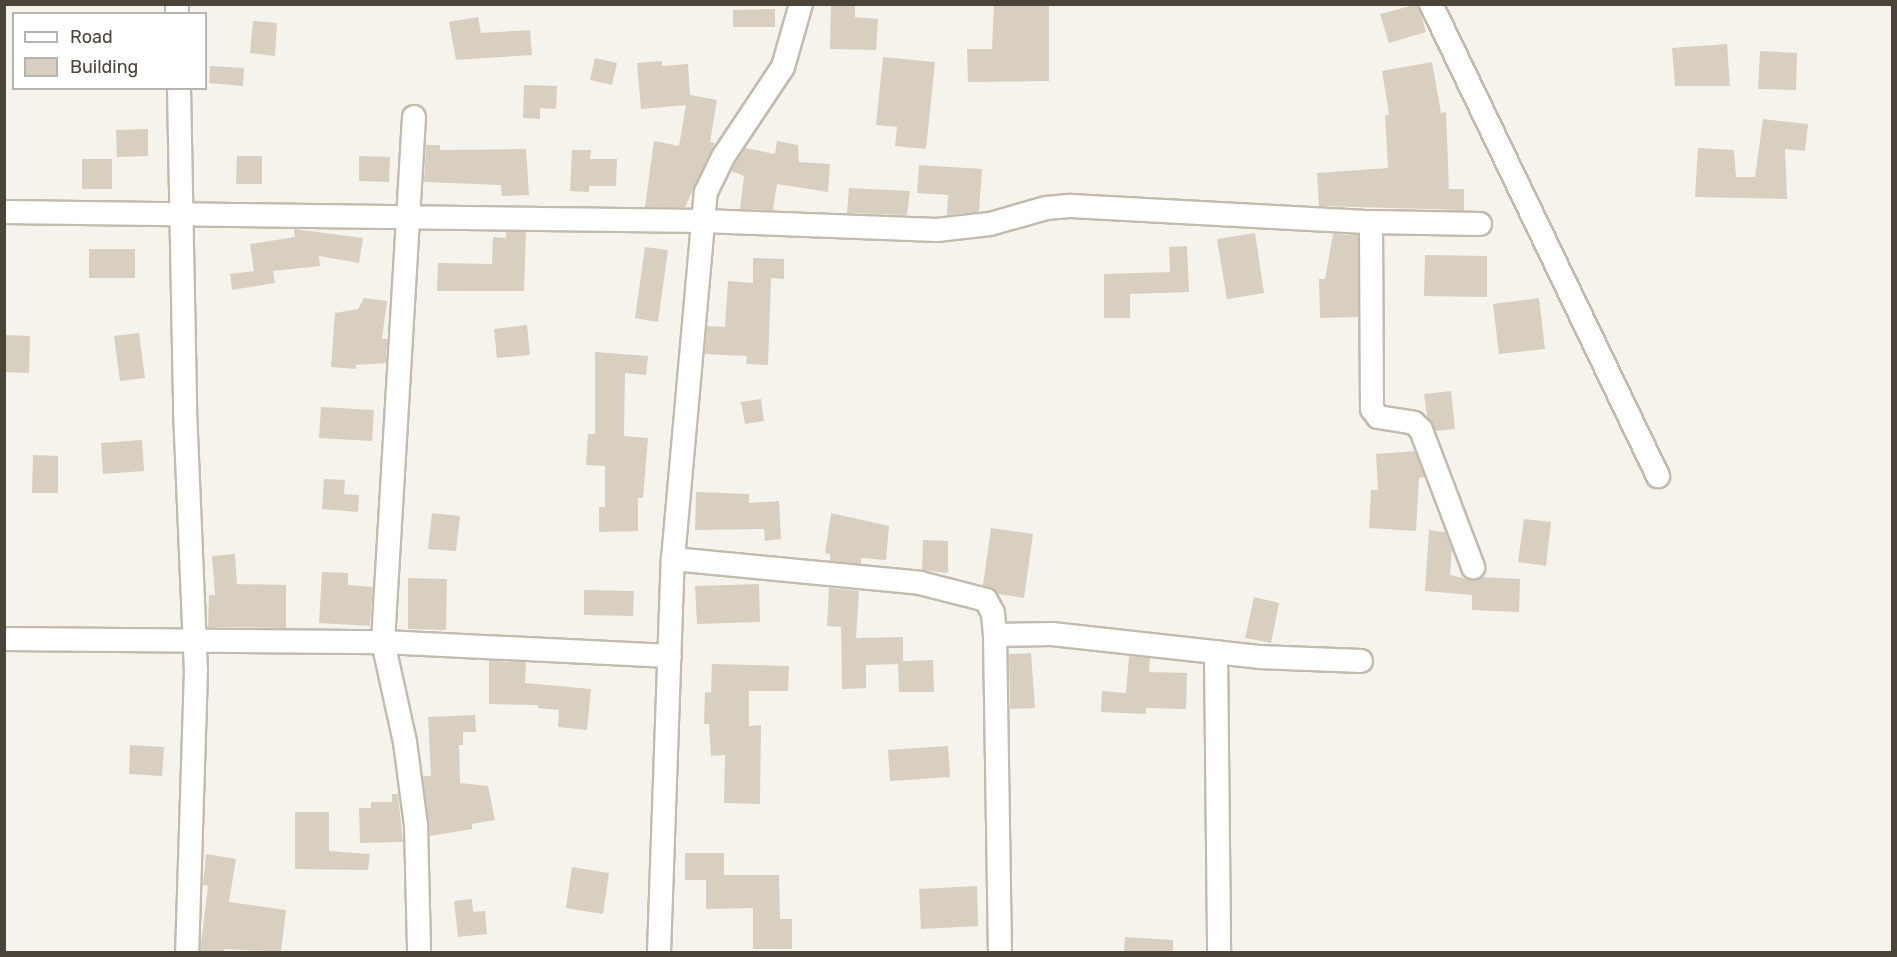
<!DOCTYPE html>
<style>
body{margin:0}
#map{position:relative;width:1897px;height:957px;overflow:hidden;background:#f6f3ec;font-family:Rubik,sans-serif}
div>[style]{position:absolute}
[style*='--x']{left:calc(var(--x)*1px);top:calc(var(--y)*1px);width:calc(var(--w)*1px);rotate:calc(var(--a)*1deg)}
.building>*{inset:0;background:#d8cfc1}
.roads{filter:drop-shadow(2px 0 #c2bbae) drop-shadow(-2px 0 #c2bbae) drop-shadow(0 2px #c2bbae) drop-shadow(0 -2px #c2bbae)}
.minor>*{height:22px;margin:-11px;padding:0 11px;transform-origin:11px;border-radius:11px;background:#fff}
span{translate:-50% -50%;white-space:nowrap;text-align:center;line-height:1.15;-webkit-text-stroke:4.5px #fff;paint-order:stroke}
.frame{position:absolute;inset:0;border:6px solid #4b4439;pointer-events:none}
.legend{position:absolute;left:12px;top:12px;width:195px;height:78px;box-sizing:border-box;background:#fff;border:2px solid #b7b4b0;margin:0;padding:8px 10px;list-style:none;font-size:18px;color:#4b4439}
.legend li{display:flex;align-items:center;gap:12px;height:30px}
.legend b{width:30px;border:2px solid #b7b4b0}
</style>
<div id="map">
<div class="building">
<i style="clip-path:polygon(831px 4px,855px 5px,855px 17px,878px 19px,876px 50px,830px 49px)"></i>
<i style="clip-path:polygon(994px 4px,1049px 4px,1049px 81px,968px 82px,967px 49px,992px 49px)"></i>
<i style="clip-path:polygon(1418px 4px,1426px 32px,1389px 43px,1380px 14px)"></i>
<i style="clip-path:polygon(775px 9px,775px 27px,733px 27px,733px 10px)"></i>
<i style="clip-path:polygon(478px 17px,481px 33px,530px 30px,532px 55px,456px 60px,449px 22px)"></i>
<i style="clip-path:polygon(253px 21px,277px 23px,275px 56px,250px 53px)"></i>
<i style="clip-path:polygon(1727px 44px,1730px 86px,1675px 86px,1672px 48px)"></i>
<i style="clip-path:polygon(1760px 51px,1797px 53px,1796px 90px,1758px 89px)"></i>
<i style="clip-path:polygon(883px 57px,935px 62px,926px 149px,895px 146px,897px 127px,876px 125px)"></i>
<i style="clip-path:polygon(595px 58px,617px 63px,612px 85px,590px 80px)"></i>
<i style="clip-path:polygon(662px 61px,662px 66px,688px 64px,690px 95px,717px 100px,710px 142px,715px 143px,685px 207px,645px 207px,654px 141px,679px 146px,686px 105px,641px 109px,637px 63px)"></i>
<i style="clip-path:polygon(1432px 62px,1441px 113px,1446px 112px,1449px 189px,1464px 189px,1464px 210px,1319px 206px,1317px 173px,1388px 168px,1385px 115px,1389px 115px,1382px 71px)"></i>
<i style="clip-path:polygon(210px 66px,244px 68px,243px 86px,209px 83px)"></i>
<i style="clip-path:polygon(524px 85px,557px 86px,556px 109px,540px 108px,540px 119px,523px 118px)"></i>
<i style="clip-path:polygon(1763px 119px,1808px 124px,1805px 151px,1785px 149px,1787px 199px,1695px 197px,1698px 148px,1734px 150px,1736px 177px,1755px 177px)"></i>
<i style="clip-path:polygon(148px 129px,148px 156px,117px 157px,116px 130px)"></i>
<i style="clip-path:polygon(777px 141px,798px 145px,799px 162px,830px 164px,828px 192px,777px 184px,773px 210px,740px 209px,744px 176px,731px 171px,735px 164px,745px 148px,775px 154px)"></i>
<i style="clip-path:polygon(426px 145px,440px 145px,440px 150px,526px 149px,529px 195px,502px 196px,501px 185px,424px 182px)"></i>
<i style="clip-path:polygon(572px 150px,591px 150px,590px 159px,617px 159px,616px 186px,589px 186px,589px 192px,570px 191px)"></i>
<i style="clip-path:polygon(237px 156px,262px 156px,262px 184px,236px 184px)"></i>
<i style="clip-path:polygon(359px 156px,390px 157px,389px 182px,359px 181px)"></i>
<i style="clip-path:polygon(82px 159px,112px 159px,112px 189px,82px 189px)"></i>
<i style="clip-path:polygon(919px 165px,982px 169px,979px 212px,947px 215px,948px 195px,917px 193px)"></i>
<i style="clip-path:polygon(849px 188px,910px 191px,907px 215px,847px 213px)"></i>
<i style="clip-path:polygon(294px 229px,363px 238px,359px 263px,319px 256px,320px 266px,273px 271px,275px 283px,232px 290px,230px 274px,254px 271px,250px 244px,295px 237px)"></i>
<i style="clip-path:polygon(506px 232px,526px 232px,524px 291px,437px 291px,438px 263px,492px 264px,493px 237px,506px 238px)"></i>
<i style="clip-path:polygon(1255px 233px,1264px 293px,1227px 299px,1217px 239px)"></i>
<i style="clip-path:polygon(1333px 234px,1358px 235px,1358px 317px,1320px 318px,1319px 279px,1325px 279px)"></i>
<i style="clip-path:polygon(1187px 246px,1189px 292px,1130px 294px,1130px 318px,1104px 318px,1104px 274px,1170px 272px,1169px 247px)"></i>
<i style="clip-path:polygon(645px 247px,668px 250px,658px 322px,635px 318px)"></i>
<i style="clip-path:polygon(89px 249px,135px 249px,135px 278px,89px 278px)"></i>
<i style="clip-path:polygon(1425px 255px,1487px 256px,1487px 297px,1424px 296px)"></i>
<i style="clip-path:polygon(753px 258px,784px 259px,784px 279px,771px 278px,768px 365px,746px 364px,747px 356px,705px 354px,707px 326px,725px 327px,728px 281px,753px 283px)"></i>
<i style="clip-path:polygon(364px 298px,387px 301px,382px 339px,387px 339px,386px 363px,356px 365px,356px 369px,331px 367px,335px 313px,358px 309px)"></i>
<i style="clip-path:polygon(1539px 298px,1545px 349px,1499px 354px,1493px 304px)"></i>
<i style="clip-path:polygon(527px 325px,530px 355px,497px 358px,494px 329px)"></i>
<i style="clip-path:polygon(139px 333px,145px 378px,120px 381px,114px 336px)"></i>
<i style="clip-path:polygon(4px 335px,30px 336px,29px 373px,4px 372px)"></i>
<i style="clip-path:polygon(595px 352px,648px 356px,646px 375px,625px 373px,624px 436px,648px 438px,643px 498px,638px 498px,638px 531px,599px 532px,599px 507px,605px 507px,605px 466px,586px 465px,588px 434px,595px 434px)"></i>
<i style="clip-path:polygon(1451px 391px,1455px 429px,1436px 431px,1427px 416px,1424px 394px)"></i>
<i style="clip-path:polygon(761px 399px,764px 421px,745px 424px,741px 402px)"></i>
<i style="clip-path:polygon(321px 407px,374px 410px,372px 441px,319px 438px)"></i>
<i style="clip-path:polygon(142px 440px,144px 471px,103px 474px,101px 443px)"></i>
<i style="clip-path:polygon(1415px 451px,1425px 477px,1419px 478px,1416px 531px,1369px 528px,1371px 490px,1378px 490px,1376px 454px)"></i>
<i style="clip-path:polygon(33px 455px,58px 456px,58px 493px,32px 493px)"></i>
<i style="clip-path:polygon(324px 479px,345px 480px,344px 494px,359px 495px,358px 512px,322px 509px)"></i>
<i style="clip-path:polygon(696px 492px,749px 494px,749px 503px,779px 501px,781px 539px,765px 541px,764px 529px,695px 530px)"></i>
<i style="clip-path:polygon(432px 513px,460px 516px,456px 551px,428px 549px)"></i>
<i style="clip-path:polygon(831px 513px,889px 526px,886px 560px,861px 558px,861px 564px,830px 561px,830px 554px,825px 553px)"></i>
<i style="clip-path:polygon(1524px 519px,1551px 522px,1546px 566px,1518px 562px)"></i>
<i style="clip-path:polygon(991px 528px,1033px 534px,1024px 598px,998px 594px,983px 585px)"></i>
<i style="clip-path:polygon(1429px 530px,1445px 532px,1452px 549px,1450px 575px,1471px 580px,1482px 577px,1520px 579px,1519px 612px,1472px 610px,1472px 595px,1425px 591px)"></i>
<i style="clip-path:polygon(923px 540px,948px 541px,948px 573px,922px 570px)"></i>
<i style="clip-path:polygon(235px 554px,237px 584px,286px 585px,286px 628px,208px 627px,209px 595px,215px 595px,212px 556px)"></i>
<i style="clip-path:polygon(322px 572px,348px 573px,348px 585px,373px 587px,370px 626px,319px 623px)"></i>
<i style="clip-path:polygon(408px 578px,447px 579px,446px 630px,408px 629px)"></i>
<i style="clip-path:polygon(759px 584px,760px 622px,697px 624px,695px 586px)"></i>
<i style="clip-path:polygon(829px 588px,859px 591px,856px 638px,903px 637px,903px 661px,933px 660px,934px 692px,899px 692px,898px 664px,866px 665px,866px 688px,842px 689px,841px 627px,827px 626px)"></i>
<i style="clip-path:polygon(584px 590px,634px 591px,633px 616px,584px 615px)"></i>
<i style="clip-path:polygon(1254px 597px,1279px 603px,1271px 643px,1245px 638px)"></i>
<i style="clip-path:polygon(1031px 653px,1035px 708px,1010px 709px,1009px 654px)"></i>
<i style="clip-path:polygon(1129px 656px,1150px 658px,1149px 672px,1187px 673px,1186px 709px,1146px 708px,1146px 714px,1101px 712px,1102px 691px,1126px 693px)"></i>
<i style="clip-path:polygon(489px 661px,526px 662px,525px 683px,591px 689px,587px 730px,558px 727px,559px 710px,538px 708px,538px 705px,489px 704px)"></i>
<i style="clip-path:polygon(712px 664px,789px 666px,788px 691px,749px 691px,749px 726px,761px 725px,760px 804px,724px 803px,725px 755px,711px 756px,709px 724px,704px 724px,705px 692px,711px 693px)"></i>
<i style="clip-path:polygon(475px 715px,476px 732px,463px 732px,463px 745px,459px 745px,460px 783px,488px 786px,495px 820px,472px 824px,472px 829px,430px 836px,423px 776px,431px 776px,428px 717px)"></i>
<i style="clip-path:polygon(130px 745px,164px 747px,162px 776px,129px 774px)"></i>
<i style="clip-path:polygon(948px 746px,950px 777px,890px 781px,888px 750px)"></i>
<i style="clip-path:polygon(392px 794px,398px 794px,403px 842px,360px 843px,359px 808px,371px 808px,371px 802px,392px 802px)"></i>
<i style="clip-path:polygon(295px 812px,329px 812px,329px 851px,370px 854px,368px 870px,295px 869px)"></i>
<i style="clip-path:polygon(685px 853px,724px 853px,724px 875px,779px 875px,780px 919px,792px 919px,792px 949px,753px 949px,753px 908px,706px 909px,706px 880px,685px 880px)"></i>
<i style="clip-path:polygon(206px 854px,236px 859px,229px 902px,286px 910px,281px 952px,224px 949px,224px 952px,200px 952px,208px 886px,203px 885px)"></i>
<i style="clip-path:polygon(572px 867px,609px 873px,603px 914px,566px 908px)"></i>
<i style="clip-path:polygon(977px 886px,978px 926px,921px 929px,919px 889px)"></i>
<i style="clip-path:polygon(472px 899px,473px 912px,485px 911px,487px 934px,458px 937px,454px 901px)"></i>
<i style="clip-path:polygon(1125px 937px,1173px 940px,1173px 952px,1124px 952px)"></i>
</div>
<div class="roads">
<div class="minor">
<i style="--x:177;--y:4;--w:10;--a:90"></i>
<i style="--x:1431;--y:4;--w:524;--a:64.32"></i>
<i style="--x:179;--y:88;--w:322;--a:88.9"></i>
<i style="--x:185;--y:410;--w:260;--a:87.6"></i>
<i style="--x:196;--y:670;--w:282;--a:91.8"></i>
<i style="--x:414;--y:117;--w:526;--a:93.38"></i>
<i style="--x:383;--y:642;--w:102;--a:77.6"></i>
<i style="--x:405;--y:742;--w:84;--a:82.5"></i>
<i style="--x:416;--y:825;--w:127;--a:88.6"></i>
<i style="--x:4;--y:212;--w:699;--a:0.74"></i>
<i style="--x:703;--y:221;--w:234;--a:2.2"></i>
<i style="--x:937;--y:230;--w:53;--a:-6.5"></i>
<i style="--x:990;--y:224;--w:58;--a:-15.9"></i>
<i style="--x:1046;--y:208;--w:25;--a:-5"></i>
<i style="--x:1071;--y:206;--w:300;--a:3.1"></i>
<i style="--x:1371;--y:222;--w:109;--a:1.1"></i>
<i style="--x:1371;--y:222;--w:187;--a:89.7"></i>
<i style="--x:1372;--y:409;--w:10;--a:53"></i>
<i style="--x:1378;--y:417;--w:36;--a:9"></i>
<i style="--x:1414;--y:423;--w:10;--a:45"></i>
<i style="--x:1421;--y:430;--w:147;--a:69.2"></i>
<i style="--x:673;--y:559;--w:248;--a:5.5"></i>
<i style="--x:920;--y:583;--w:68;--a:14.4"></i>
<i style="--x:986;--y:600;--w:15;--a:62"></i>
<i style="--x:993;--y:613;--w:22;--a:85"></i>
<i style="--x:995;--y:635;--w:317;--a:89.1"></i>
<i style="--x:995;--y:635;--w:57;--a:-1"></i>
<i style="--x:1052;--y:634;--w:208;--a:6.3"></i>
<i style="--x:1259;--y:657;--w:102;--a:2.2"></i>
<i style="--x:4;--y:639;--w:379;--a:0.5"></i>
<i style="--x:383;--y:642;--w:287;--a:2.8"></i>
<i style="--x:1216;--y:652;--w:300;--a:89.4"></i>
<i style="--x:659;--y:952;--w:393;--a:-88"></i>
<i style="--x:673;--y:559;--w:368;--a:-84.9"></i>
<i style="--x:706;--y:192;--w:39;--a:-64"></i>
<i style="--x:723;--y:157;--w:108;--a:-56.3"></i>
<i style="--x:783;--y:67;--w:66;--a:-74.1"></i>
</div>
</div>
<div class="frame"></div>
<ul class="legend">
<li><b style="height:8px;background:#fff"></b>Road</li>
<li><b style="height:16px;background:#d8cfc1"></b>Building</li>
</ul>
</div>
